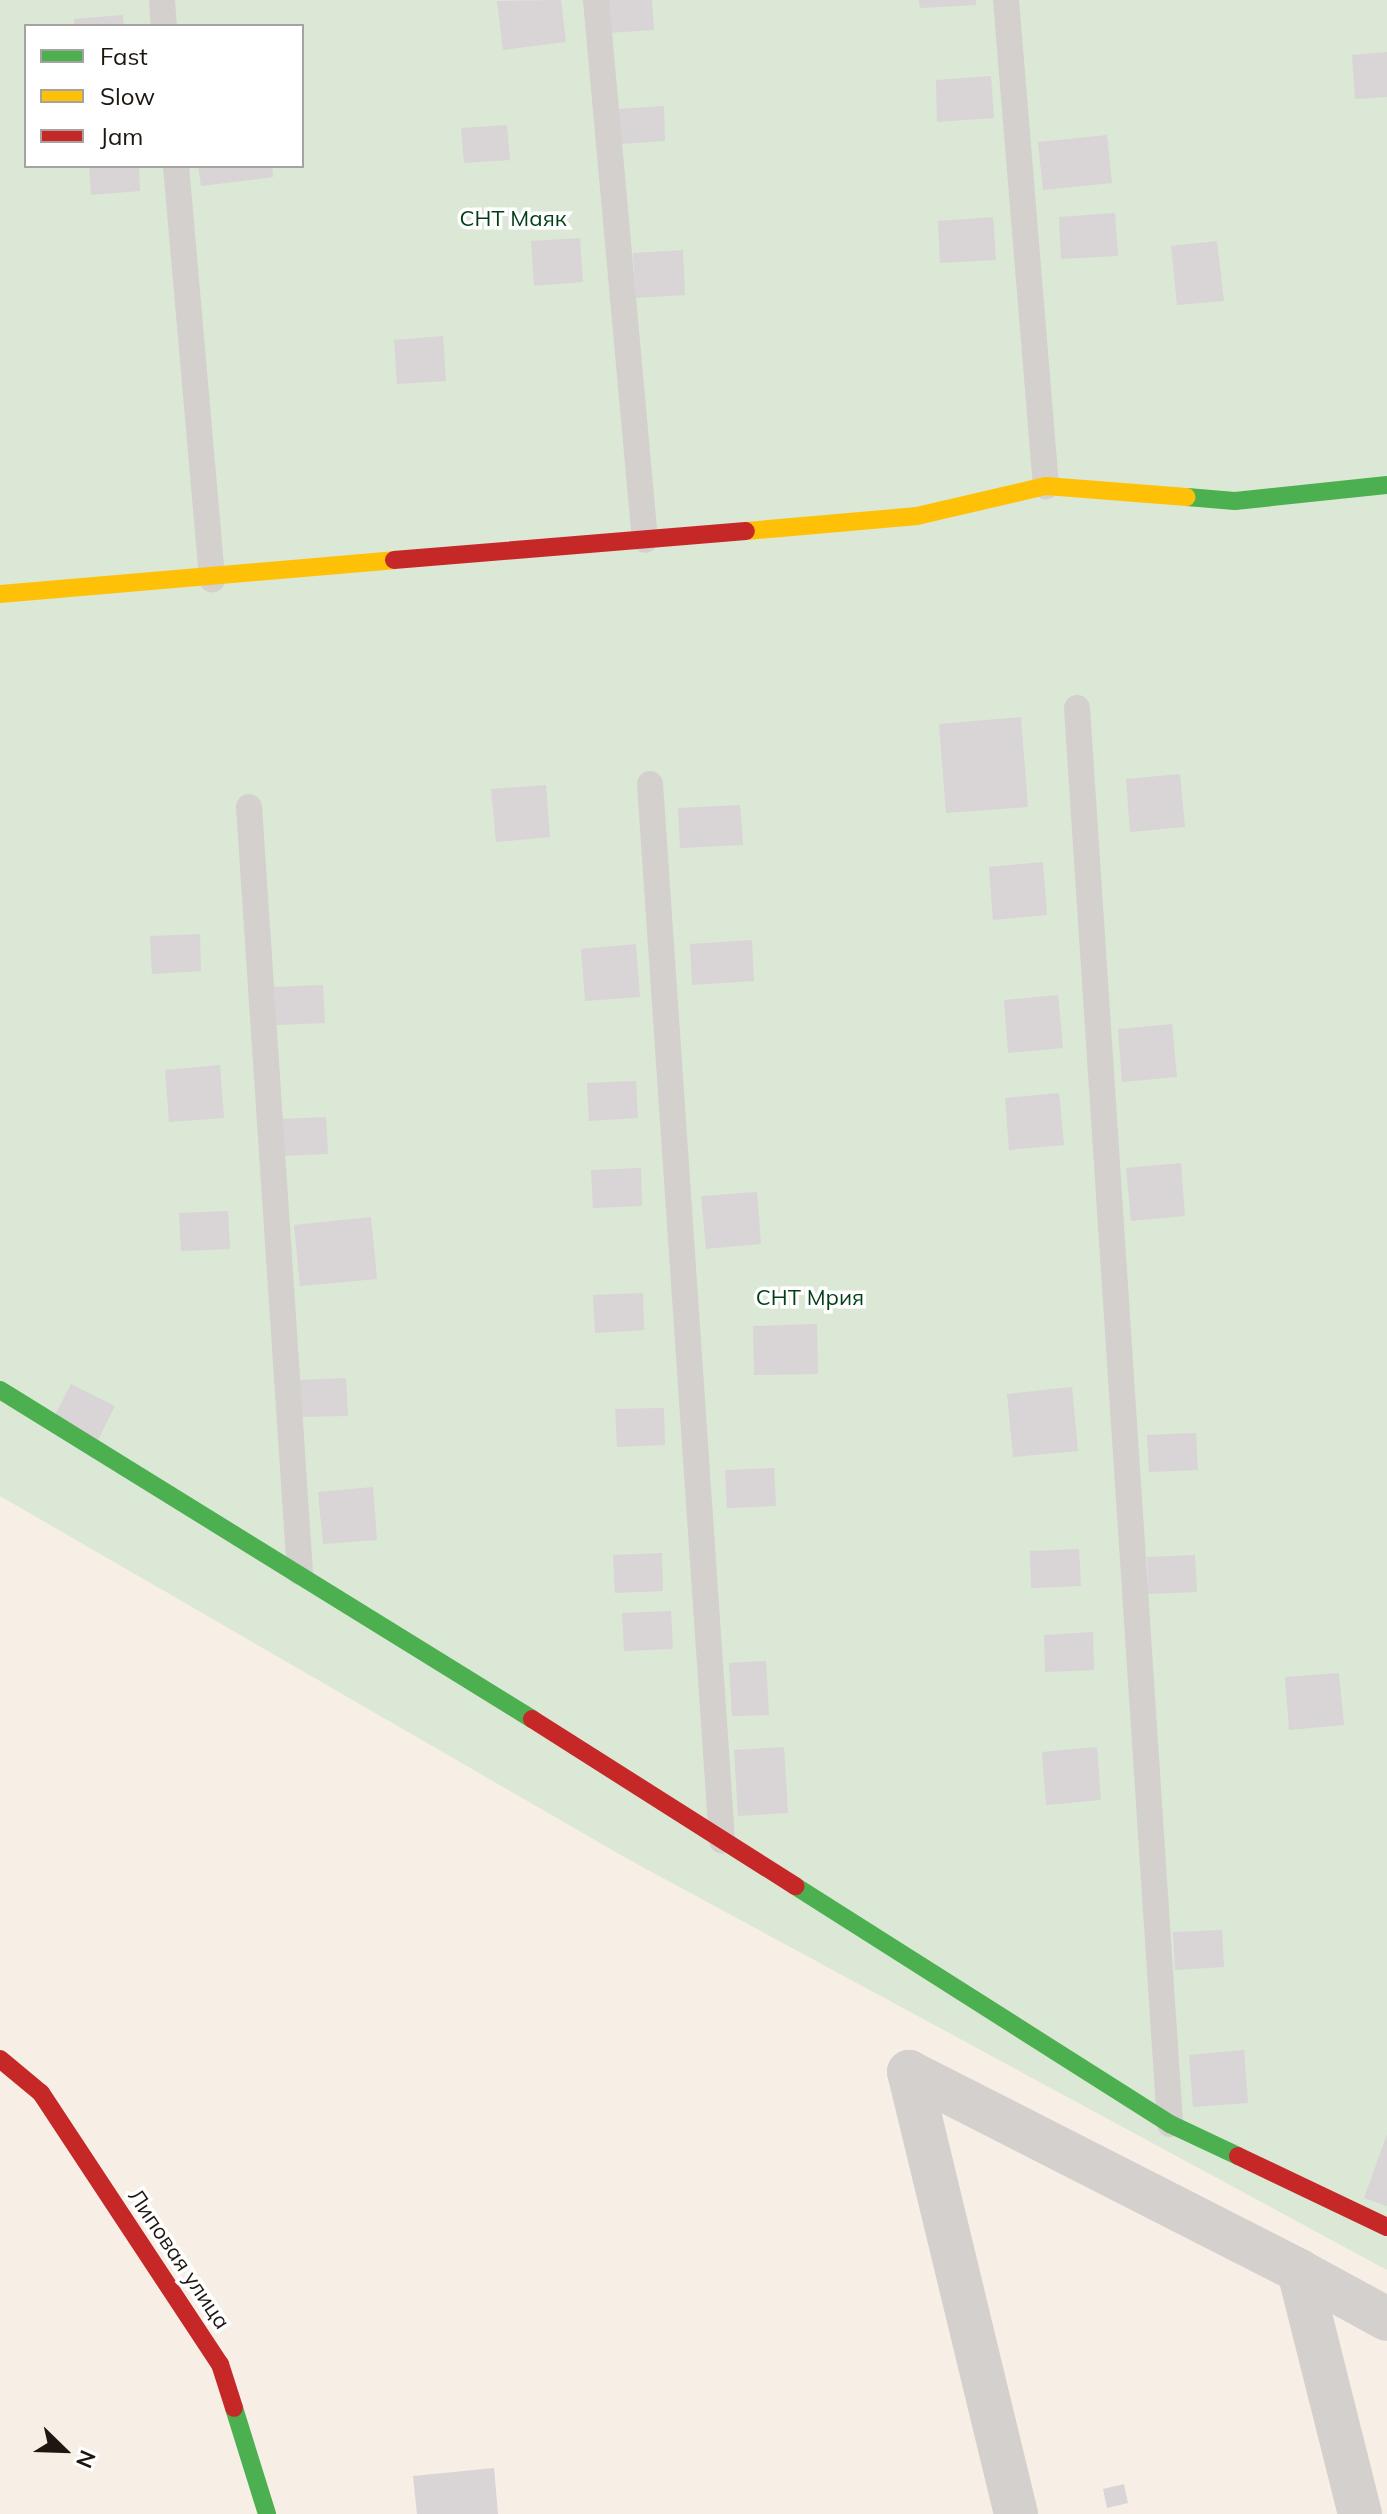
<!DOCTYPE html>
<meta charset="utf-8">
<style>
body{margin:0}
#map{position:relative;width:1387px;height:2514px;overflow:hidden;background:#f7eee6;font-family:Mulish,sans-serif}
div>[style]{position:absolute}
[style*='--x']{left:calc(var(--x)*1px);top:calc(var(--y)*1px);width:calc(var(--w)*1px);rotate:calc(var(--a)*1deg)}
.green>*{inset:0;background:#dae8d5}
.building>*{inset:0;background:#d9d4d6}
.lane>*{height:26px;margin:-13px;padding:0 13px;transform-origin:13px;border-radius:13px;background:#d3d0ce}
.street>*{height:44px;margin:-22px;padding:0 22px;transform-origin:22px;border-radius:22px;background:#d3d0ce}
.fast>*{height:18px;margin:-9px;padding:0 9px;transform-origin:9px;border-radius:9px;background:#4caf50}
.slow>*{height:18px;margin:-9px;padding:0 9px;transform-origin:9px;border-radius:9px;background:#ffc107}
.jam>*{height:18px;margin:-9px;padding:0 9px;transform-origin:9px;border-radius:9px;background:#c62828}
span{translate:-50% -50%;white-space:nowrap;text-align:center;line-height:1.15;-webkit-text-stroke:7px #fff;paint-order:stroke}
.park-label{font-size:22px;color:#013e15}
.street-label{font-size:22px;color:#1e1711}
.legend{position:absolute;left:24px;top:24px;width:280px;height:144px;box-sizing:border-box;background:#fff;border:2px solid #a5a2a0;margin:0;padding:10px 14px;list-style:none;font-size:24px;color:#1e1711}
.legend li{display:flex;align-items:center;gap:16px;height:40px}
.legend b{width:40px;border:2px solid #a5a2a0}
.north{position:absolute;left:24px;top:2410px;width:80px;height:80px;-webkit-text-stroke:6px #fff;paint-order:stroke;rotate:113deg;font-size:22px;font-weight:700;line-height:32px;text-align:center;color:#1e1711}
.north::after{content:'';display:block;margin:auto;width:28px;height:36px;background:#1e1711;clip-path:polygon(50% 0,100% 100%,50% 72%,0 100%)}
</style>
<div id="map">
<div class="green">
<i style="clip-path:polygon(evenodd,0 0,1387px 0,1387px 2270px,626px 1858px,0 1496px,0 0,26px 26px,302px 26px,302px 166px,26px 166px,26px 26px)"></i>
</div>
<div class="building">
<i style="clip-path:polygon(561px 0,566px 42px,503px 50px,497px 1px)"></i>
<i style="clip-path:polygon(606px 0,652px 0,654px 30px,608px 33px)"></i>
<i style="clip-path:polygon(919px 0,976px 0,976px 5px,920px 8px)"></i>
<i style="clip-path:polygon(123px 15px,124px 26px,74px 26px,74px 19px)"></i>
<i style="clip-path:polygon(1387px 52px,1387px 97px,1355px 99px,1352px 55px)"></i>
<i style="clip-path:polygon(991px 76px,994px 118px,937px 122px,936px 80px)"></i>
<i style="clip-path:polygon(664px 106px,665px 141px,620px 144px,618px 109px)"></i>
<i style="clip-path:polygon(507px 125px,510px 160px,464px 163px,461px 128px)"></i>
<i style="clip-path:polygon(1107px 135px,1112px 183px,1043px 190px,1038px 142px)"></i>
<i style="clip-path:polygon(89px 166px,139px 166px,140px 191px,91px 195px)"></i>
<i style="clip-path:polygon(198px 166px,272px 166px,273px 177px,201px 186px)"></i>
<i style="clip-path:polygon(1115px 213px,1118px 256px,1061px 259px,1059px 217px)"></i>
<i style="clip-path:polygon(993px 217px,996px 260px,940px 263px,938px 221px)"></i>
<i style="clip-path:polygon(580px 238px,583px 282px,534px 286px,531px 241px)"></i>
<i style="clip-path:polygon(1217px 241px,1224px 301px,1177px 305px,1171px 246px)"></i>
<i style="clip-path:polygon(683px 250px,685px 295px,636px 298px,633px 253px)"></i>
<i style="clip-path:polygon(443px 336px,446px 381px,397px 384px,394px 340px)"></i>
<i style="clip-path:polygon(1021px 717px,1028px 807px,946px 813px,939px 724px)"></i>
<i style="clip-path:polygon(1180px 774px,1185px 827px,1130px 832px,1126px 779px)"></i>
<i style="clip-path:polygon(546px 785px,550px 837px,496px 842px,491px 789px)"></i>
<i style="clip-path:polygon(740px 805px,743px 845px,680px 848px,678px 808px)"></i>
<i style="clip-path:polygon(1043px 862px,1047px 915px,993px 920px,989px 867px)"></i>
<i style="clip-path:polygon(200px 934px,201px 971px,152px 974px,150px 936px)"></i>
<i style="clip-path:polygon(752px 940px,754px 981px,692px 985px,690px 944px)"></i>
<i style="clip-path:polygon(636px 944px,640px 997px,585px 1001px,581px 949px)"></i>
<i style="clip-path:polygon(323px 985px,325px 1023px,276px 1025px,274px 987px)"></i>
<i style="clip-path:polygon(1058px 995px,1063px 1048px,1008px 1053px,1004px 1000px)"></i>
<i style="clip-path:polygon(1172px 1024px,1177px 1077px,1122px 1082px,1118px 1029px)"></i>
<i style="clip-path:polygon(220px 1065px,224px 1118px,169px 1122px,165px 1070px)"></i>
<i style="clip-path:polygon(636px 1081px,638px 1118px,589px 1121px,587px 1083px)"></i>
<i style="clip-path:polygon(1059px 1093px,1064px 1145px,1009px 1150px,1005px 1098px)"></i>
<i style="clip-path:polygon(326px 1117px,328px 1154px,279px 1156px,277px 1119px)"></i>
<i style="clip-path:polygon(1181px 1163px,1185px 1216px,1131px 1221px,1126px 1168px)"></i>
<i style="clip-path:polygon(641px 1168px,642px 1206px,593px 1208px,591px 1170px)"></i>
<i style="clip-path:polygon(757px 1192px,761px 1244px,706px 1249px,701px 1196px)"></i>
<i style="clip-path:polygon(228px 1211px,230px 1249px,181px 1251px,179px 1213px)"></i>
<i style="clip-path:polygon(371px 1217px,377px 1279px,300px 1286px,294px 1225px)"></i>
<i style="clip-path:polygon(643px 1293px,644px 1330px,595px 1333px,593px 1295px)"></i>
<i style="clip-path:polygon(817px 1324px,818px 1374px,754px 1375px,753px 1326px)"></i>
<i style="clip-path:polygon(346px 1378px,348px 1416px,299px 1417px,297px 1380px)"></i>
<i style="clip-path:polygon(71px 1384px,115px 1406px,98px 1440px,54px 1417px)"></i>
<i style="clip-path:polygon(1072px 1387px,1078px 1451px,1013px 1457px,1007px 1394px)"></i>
<i style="clip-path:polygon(664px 1408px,665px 1445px,617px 1447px,615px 1409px)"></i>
<i style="clip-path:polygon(1196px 1433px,1198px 1470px,1149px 1472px,1147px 1435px)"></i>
<i style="clip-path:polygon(774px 1468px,776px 1506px,727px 1508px,725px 1470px)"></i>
<i style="clip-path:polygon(373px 1487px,377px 1540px,323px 1544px,318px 1492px)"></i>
<i style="clip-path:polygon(1079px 1549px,1081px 1586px,1031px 1588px,1030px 1551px)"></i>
<i style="clip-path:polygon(662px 1553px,663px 1591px,615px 1593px,613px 1555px)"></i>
<i style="clip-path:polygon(1195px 1555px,1197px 1592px,1148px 1594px,1147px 1557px)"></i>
<i style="clip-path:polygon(671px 1611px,673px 1649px,624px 1651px,622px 1613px)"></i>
<i style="clip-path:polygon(1093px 1632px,1094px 1670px,1045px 1672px,1044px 1635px)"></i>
<i style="clip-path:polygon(766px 1661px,769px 1715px,732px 1716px,729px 1663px)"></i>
<i style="clip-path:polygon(1339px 1673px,1344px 1725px,1289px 1730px,1285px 1677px)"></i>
<i style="clip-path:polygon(784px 1747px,788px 1813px,738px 1816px,734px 1750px)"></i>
<i style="clip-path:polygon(1097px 1747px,1101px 1800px,1046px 1805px,1042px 1752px)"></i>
<i style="clip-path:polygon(1222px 1930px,1224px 1967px,1175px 1970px,1173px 1932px)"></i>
<i style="clip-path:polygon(1244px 2050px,1248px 2103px,1193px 2107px,1189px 2055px)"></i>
<i style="clip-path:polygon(1387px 2134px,1387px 2206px,1364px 2198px)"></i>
<i style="clip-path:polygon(494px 2468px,498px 2514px,417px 2514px,413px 2476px)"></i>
<i style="clip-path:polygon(1124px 2484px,1128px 2503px,1107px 2508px,1103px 2489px)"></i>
</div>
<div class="lane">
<i style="--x:162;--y:0;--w:26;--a:86"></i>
<i style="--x:596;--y:0;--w:542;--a:84.82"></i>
<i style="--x:1006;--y:0;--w:488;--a:85.3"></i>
<i style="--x:176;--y:166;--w:415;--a:85"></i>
<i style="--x:1077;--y:708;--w:1419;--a:86.24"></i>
<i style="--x:650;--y:784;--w:1059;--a:86.1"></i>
<i style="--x:249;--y:807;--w:767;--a:86.19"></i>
</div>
<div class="street">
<i style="--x:1016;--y:2514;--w:455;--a:-103.6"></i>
<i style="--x:909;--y:2072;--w:438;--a:27"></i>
<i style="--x:1360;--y:2514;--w:251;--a:-104.1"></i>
<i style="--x:1299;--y:2271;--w:100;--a:28.6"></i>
</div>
<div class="fast">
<i style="--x:1187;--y:497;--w:48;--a:4.8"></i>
<i style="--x:1235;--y:501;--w:153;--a:-6"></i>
<i style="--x:0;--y:1390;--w:626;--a:31.73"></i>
<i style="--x:795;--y:1886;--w:444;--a:32.4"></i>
<i style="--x:1170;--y:2124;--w:75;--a:25.2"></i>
<i style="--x:234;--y:2408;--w:111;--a:72.7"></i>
</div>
<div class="slow">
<i style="--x:746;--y:531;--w:172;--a:-5"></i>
<i style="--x:917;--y:516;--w:132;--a:-13.1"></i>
<i style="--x:1046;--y:486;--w:141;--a:4.5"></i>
<i style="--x:0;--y:594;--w:395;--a:-4.9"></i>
</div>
<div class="jam">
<i style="--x:394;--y:560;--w:353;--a:-4.7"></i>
<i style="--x:532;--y:1719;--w:312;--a:32.4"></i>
<i style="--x:0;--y:2059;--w:53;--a:39.7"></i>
<i style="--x:41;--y:2093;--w:325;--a:56.6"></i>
<i style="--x:220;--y:2364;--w:46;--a:72.3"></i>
<i style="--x:1238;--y:2156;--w:165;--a:25.5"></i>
</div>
<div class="park-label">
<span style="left:513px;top:219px">СНТ Маяк</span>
<span style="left:810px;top:1298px">СНТ Мрия</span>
</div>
<div class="street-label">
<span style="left:179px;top:2259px;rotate:56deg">Липовая улица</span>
</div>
<ul class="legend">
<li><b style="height:10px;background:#4caf50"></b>Fast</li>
<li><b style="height:10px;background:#ffc107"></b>Slow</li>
<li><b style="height:10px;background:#c62828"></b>Jam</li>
</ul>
<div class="north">N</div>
</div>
